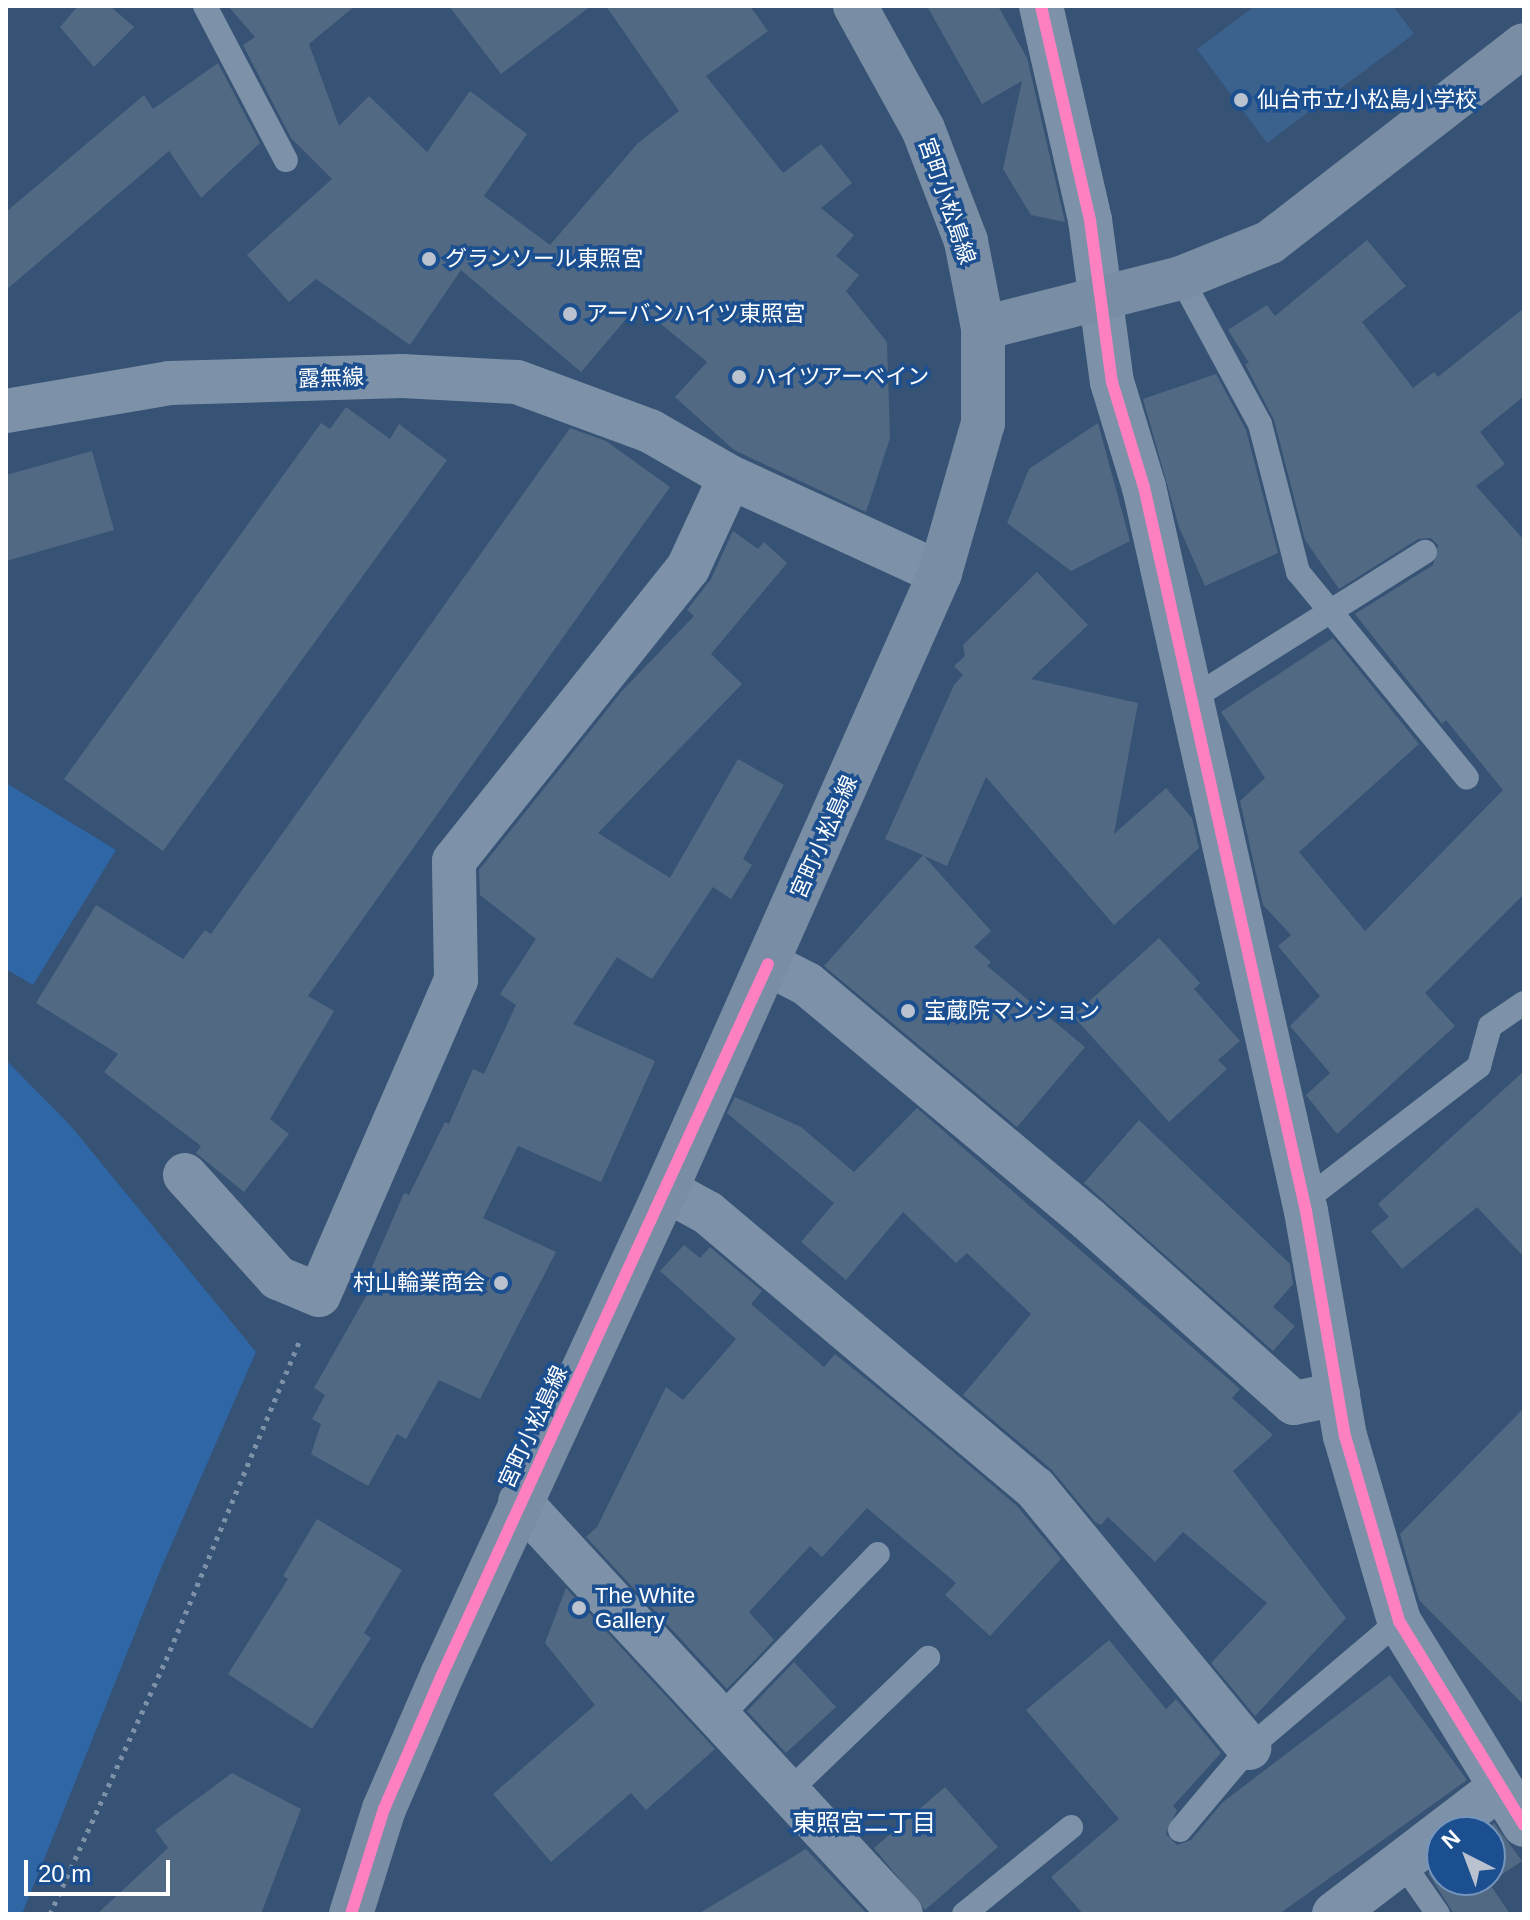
<!DOCTYPE html>
<meta charset="utf-8">
<style>
body{margin:0}
#map{position:relative;width:1530px;height:1920px;overflow:hidden;background:#365274;font-family:Helvetica,"Noto Sans JP",sans-serif}
div>[style]{position:absolute}
[style*='--x']{left:calc(var(--x)*1px);top:calc(var(--y)*1px);width:calc(var(--w)*1px);rotate:calc(var(--a)*1deg)}
.green>*{inset:0;background:#2f66a5}
.water>*{inset:0;background:#3b618d}
.building>*{inset:0;background:#526984}
.path>*{height:5px;margin-top:-2.5px;transform-origin:0;background:repeating-linear-gradient(90deg,#7d92a8 0 4px,transparent 0 10px)}
.lane>*{height:24px;margin:-12px;padding:0 12px;transform-origin:12px;border-radius:12px;background:#7d92a8}
.street>*{height:44px;margin:-22px;padding:0 22px;transform-origin:22px;border-radius:22px;background:#7d92a8}
.secondary>*{height:44px;margin:-22px;padding:0 22px;transform-origin:22px;border-radius:22px;background:#798da4}
.cycleway>*{height:12px;margin:-6px;padding:0 6px;transform-origin:6px;border-radius:6px;background:#ff80c0}
.dots>*{width:22px;height:22px;translate:-50% -50%;box-sizing:border-box;border:4px solid #1b4f8f;border-radius:50%}
span{translate:-50% -50%;white-space:nowrap;text-align:center;line-height:1.15;-webkit-text-stroke:7px #1b4f8f;paint-order:stroke}
.poi-label{font-size:22px;color:#fff}
.left{translate:0 -50%;text-align:left}
.right{translate:-100% -50%;text-align:right}
.street-label{font-size:22px;color:#fff}
.neighbourhood-label{font-size:24px;color:#fff}
.frame{position:absolute;inset:0;border:8px solid #fff;pointer-events:none}
.north{position:absolute;left:1426px;top:1816px;width:80px;height:80px;box-sizing:border-box;background:#1b4f8f;border:2px solid #7695bc;border-radius:50%;rotate:318deg;font-size:22px;font-weight:700;line-height:32px;text-align:center;color:#fff}
.north::after{content:'';display:block;margin:auto;width:28px;height:36px;background:#b9c2ce;clip-path:polygon(50% 0,100% 100%,50% 72%,0 100%)}
.scale{position:absolute;left:24px;top:1860px;width:146px;height:36px;box-sizing:border-box;border:4px solid #fff;border-top:0;padding-left:10px;font-size:24px;line-height:28px;white-space:nowrap;color:#fff;-webkit-text-stroke:6px #1b4f8f;paint-order:stroke}
</style>
<div id="map">
<div class="green">
<i style="clip-path:polygon(6px 783px,116px 850px,33px 985px,6px 969px)"></i>
<i style="clip-path:polygon(6px 1060px,70px 1125px,256px 1352px,162px 1566px,22px 1914px,6px 1914px)"></i>
</div>
<div class="water">
<i style="clip-path:polygon(1255px 6px,1393px 6px,1414px 34px,1267px 143px,1197px 49px)"></i>
</div>
<div class="building">
<i style="clip-path:polygon(78px 6px,110px 6px,134px 27px,94px 67px,60px 27px)"></i>
<i style="clip-path:polygon(228px 6px,355px 6px,309px 44px,339px 126px,369px 96px,427px 152px,470px 91px,527px 134px,484px 196px,550px 245px,638px 143px,679px 111px,606px 6px,750px 6px,768px 31px,706px 76px,783px 173px,821px 144px,852px 183px,821px 208px,854px 235px,836px 256px,859px 275px,846px 291px,887px 342px,890px 438px,866px 512px,734px 450px,675px 397px,707px 362px,638px 305px,581px 372px,461px 270px,410px 345px,316px 279px,289px 302px,247px 255px,332px 179px,291px 138px,243px 45px,255px 37px)"></i>
<i style="clip-path:polygon(449px 6px,591px 6px,501px 74px)"></i>
<i style="clip-path:polygon(927px 6px,998px 6px,1027px 58px,1065px 222px,1031px 215px,1003px 169px,1022px 81px,982px 104px)"></i>
<i style="clip-path:polygon(218px 63px,260px 143px,201px 198px,169px 151px,6px 290px,6px 212px,144px 95px,153px 109px)"></i>
<i style="clip-path:polygon(1367px 240px,1406px 286px,1362px 322px,1413px 388px,1434px 372px,1438px 377px,1524px 308px,1524px 396px,1480px 432px,1505px 464px,1476px 486px,1524px 540px,1524px 894px,1425px 993px,1455px 1026px,1337px 1134px,1306px 1095px,1330px 1073px,1290px 1026px,1320px 996px,1278px 946px,1291px 935px,1263px 905px,1240px 801px,1265px 778px,1221px 712px,1333px 638px,1419px 744px,1299px 852px,1365px 931px,1503px 790px,1446px 720px,1442px 724px,1355px 614px,1433px 565px,1438px 545px,1431px 538px,1418px 539px,1339px 589px,1305px 540px,1274px 420px,1245px 364px,1249px 363px,1228px 330px,1267px 305px,1275px 316px)"></i>
<i style="clip-path:polygon(1216px 374px,1246px 430px,1278px 553px,1205px 586px,1179px 527px,1143px 399px)"></i>
<i style="clip-path:polygon(346px 407px,390px 439px,399px 424px,447px 460px,163px 851px,64px 779px,321px 423px,330px 429px)"></i>
<i style="clip-path:polygon(1098px 423px,1130px 541px,1071px 571px,1007px 523px,1029px 469px)"></i>
<i style="clip-path:polygon(570px 428px,606px 441px,670px 487px,308px 996px,334px 1011px,270px 1119px,289px 1134px,244px 1192px,196px 1153px,201px 1146px,104px 1072px,118px 1054px,36px 1003px,96px 905px,183px 959px,205px 930px,211px 934px)"></i>
<i style="clip-path:polygon(92px 451px,114px 530px,6px 561px,6px 475px)"></i>
<i style="clip-path:polygon(733px 531px,758px 549px,764px 542px,787px 563px,711px 654px,742px 684px,598px 833px,670px 878px,738px 759px,784px 785px,743px 859px,752px 865px,731px 899px,713px 887px,652px 979px,617px 957px,573px 1024px,655px 1061px,601px 1182px,518px 1146px,483px 1218px,556px 1252px,480px 1399px,439px 1380px,406px 1439px,397px 1434px,368px 1486px,311px 1454px,321px 1424px,312px 1419px,325px 1395px,314px 1388px,373px 1284px,366px 1281px,404px 1193px,409px 1195px,445px 1122px,449px 1124px,473px 1069px,484px 1074px,516px 1005px,500px 994px,536px 939px,480px 895px,479px 870px,622px 691px,694px 616px,687px 610px,711px 579px)"></i>
<i style="clip-path:polygon(1037px 572px,1088px 625px,1031px 679px,1138px 703px,1114px 834px,1166px 788px,1192px 818px,1199px 848px,1114px 925px,986px 777px,947px 866px,924px 856px,991px 931px,974px 947px,991px 962px,987px 966px,1085px 1047px,1017px 1127px,824px 966px,923px 855px,885px 839px,954px 685px,963px 675px,954px 666px,965px 656px,963px 645px)"></i>
<i style="clip-path:polygon(1159px 938px,1200px 983px,1194px 989px,1240px 1041px,1218px 1060px,1227px 1069px,1169px 1122px,1073px 1016px)"></i>
<i style="clip-path:polygon(1524px 1071px,1524px 1257px,1477px 1207px,1402px 1269px,1371px 1231px,1389px 1217px,1378px 1204px)"></i>
<i style="clip-path:polygon(735px 1097px,801px 1127px,854px 1172px,917px 1108px,1240px 1389px,1232px 1398px,1273px 1435px,1233px 1471px,1346px 1618px,1255px 1716px,1211px 1663px,1267px 1603px,1183px 1532px,1155px 1562px,1108px 1517px,1101px 1525px,1095px 1522px,1051px 1469px,963px 1395px,1031px 1314px,967px 1253px,956px 1263px,903px 1212px,846px 1280px,801px 1242px,834px 1203px,727px 1113px)"></i>
<i style="clip-path:polygon(1139px 1120px,1290px 1264px,1293px 1284px,1273px 1307px,1295px 1326px,1273px 1351px,1084px 1183px)"></i>
<i style="clip-path:polygon(684px 1245px,700px 1258px,710px 1247px,762px 1291px,751px 1304px,824px 1367px,835px 1354px,893px 1401px,1017px 1506px,1061px 1559px,990px 1636px,945px 1595px,956px 1583px,867px 1508px,822px 1557px,810px 1546px,749px 1612px,774px 1640px,727px 1689px,586px 1537px,597px 1527px,666px 1387px,683px 1400px,736px 1339px,660px 1271px)"></i>
<i style="clip-path:polygon(1524px 1408px,1524px 1705px,1419px 1600px,1400px 1534px)"></i>
<i style="clip-path:polygon(317px 1519px,402px 1570px,364px 1633px,371px 1638px,312px 1729px,228px 1674px,288px 1579px,283px 1576px)"></i>
<i style="clip-path:polygon(566px 1588px,715px 1749px,646px 1810px,631px 1793px,551px 1862px,493px 1794px,595px 1705px,545px 1643px)"></i>
<i style="clip-path:polygon(1109px 1640px,1166px 1709px,1176px 1699px,1221px 1753px,1173px 1806px,1177px 1810px,1166px 1834px,1177px 1845px,1191px 1840px,1223px 1802px,1390px 1675px,1467px 1780px,1279px 1914px,1083px 1914px,1051px 1877px,1119px 1819px,1026px 1710px)"></i>
<i style="clip-path:polygon(794px 1662px,836px 1707px,786px 1753px,747px 1711px)"></i>
<i style="clip-path:polygon(232px 1773px,301px 1809px,261px 1914px,97px 1914px,168px 1848px,155px 1830px)"></i>
<i style="clip-path:polygon(945px 1787px,998px 1847px,925px 1910px,874px 1848px)"></i>
<i style="clip-path:polygon(1494px 1823px,1522px 1861px,1489px 1883px,1510px 1914px,1454px 1914px,1428px 1873px,1442px 1863px,1442px 1880px,1490px 1880px,1490px 1832px,1482px 1832px)"></i>
<i style="clip-path:polygon(806px 1849px,867px 1914px,698px 1914px)"></i>
</div>
<div class="path">
<i style="--x:50;--y:1914;--w:279;--a:-65.5"></i>
<i style="--x:166;--y:1660;--w:350;--a:-67.3"></i>
</div>
<div class="lane">
<i style="--x:205;--y:6;--w:174;--a:62.3"></i>
<i style="--x:1181;--y:278;--w:166;--a:61.6"></i>
<i style="--x:1260;--y:424;--w:153;--a:75.6"></i>
<i style="--x:1298;--y:572;--w:266;--a:50.6"></i>
<i style="--x:1188;--y:701;--w:280;--a:-32.2"></i>
<i style="--x:1304;--y:1201;--w:221;--a:-37.6"></i>
<i style="--x:1479;--y:1066;--w:41;--a:-74.6"></i>
<i style="--x:1490;--y:1026;--w:41;--a:-34.1"></i>
<i style="--x:717;--y:1720;--w:231;--a:-45.9"></i>
<i style="--x:786;--y:1794;--w:197;--a:-43.8"></i>
<i style="--x:1180;--y:1830;--w:107;--a:-49.9"></i>
<i style="--x:1249;--y:1748;--w:197;--a:-40.3"></i>
<i style="--x:1402;--y:1862;--w:63;--a:55.3"></i>
<i style="--x:964;--y:1914;--w:138;--a:-39.1"></i>
</div>
<div class="street">
<i style="--x:1041;--y:6;--w:220;--a:77.1"></i>
<i style="--x:1090;--y:220;--w:163;--a:82.3"></i>
<i style="--x:1112;--y:382;--w:110;--a:73.1"></i>
<i style="--x:1144;--y:487;--w:742;--a:77.39"></i>
<i style="--x:1306;--y:1211;--w:228;--a:80.2"></i>
<i style="--x:1345;--y:1436;--w:193;--a:73.7"></i>
<i style="--x:1399;--y:1621;--w:239;--a:58.5"></i>
<i style="--x:6;--y:411;--w:165;--a:-9.7"></i>
<i style="--x:169;--y:383;--w:233;--a:-1.7"></i>
<i style="--x:402;--y:376;--w:115;--a:3"></i>
<i style="--x:517;--y:382;--w:142;--a:20.2"></i>
<i style="--x:650;--y:431;--w:92;--a:29.9"></i>
<i style="--x:730;--y:477;--w:231;--a:24.6"></i>
<i style="--x:768;--y:964;--w:44;--a:27.1"></i>
<i style="--x:807;--y:984;--w:366;--a:39.9"></i>
<i style="--x:1088;--y:1219;--w:276;--a:41.8"></i>
<i style="--x:1294;--y:1403;--w:45;--a:-11.6"></i>
<i style="--x:185;--y:1175;--w:139;--a:47.9"></i>
<i style="--x:278;--y:1278;--w:44;--a:22.5"></i>
<i style="--x:319;--y:1295;--w:344;--a:-66.5"></i>
<i style="--x:456;--y:980;--w:119;--a:-91"></i>
<i style="--x:454;--y:861;--w:375;--a:-51.4"></i>
<i style="--x:688;--y:568;--w:100;--a:-65.2"></i>
<i style="--x:666;--y:1190;--w:48;--a:28.7"></i>
<i style="--x:708;--y:1213;--w:427;--a:40.1"></i>
<i style="--x:1035;--y:1488;--w:337;--a:50.5"></i>
<i style="--x:520;--y:1502;--w:561;--a:47.24"></i>
<i style="--x:1334;--y:1914;--w:209;--a:-37.4"></i>
</div>
<div class="secondary">
<i style="--x:983;--y:328;--w:204;--a:-14.2"></i>
<i style="--x:1181;--y:278;--w:96;--a:-22"></i>
<i style="--x:1270;--y:242;--w:321;--a:-37.8"></i>
<i style="--x:351;--y:1914;--w:110;--a:-72.6"></i>
<i style="--x:384;--y:1809;--w:146;--a:-66.6"></i>
<i style="--x:442;--y:1675;--w:534;--a:-65.21"></i>
<i style="--x:666;--y:1190;--w:675;--a:-66.05"></i>
<i style="--x:940;--y:573;--w:156;--a:-74"></i>
<i style="--x:983;--y:423;--w:95;--a:-90"></i>
<i style="--x:983;--y:328;--w:89;--a:-101.1"></i>
<i style="--x:966;--y:241;--w:120;--a:-111"></i>
<i style="--x:923;--y:129;--w:141;--a:-118.9"></i>
</div>
<div class="cycleway">
<i style="--x:1041;--y:6;--w:220;--a:77.1"></i>
<i style="--x:1090;--y:220;--w:163;--a:82.3"></i>
<i style="--x:1112;--y:382;--w:110;--a:73.1"></i>
<i style="--x:1144;--y:487;--w:742;--a:77.39"></i>
<i style="--x:1306;--y:1211;--w:228;--a:80.2"></i>
<i style="--x:1345;--y:1436;--w:193;--a:73.7"></i>
<i style="--x:1399;--y:1621;--w:239;--a:58.5"></i>
<i style="--x:351;--y:1914;--w:110;--a:-72.6"></i>
<i style="--x:384;--y:1809;--w:146;--a:-66.6"></i>
<i style="--x:442;--y:1675;--w:782;--a:-65.37"></i>
</div>
<div class="dots">
<i style="left:1241px;top:100px;background:#b9c2ce"></i>
<i style="left:429px;top:259px;background:#b9c2ce"></i>
<i style="left:570px;top:314px;background:#b9c2ce"></i>
<i style="left:739px;top:377px;background:#b9c2ce"></i>
<i style="left:908px;top:1011px;background:#b9c2ce"></i>
<i style="left:501px;top:1283px;background:#b9c2ce"></i>
<i style="left:579px;top:1608px;background:#b9c2ce"></i>
</div>
<div class="poi-label">
<span class="left" style="left:1257px;top:100px">仙台市立小松島小学校</span>
<span class="left" style="left:445px;top:259px">グランソール東照宮</span>
<span class="left" style="left:586px;top:314px">アーバンハイツ東照宮</span>
<span class="left" style="left:755px;top:377px">ハイツアーベイン</span>
<span class="left" style="left:924px;top:1011px">宝蔵院マンション</span>
<span class="right" style="left:485px;top:1283px">村山輪業商会</span>
<span class="left" style="left:595px;top:1608px">The White<br>Gallery</span>
</div>
<div class="street-label">
<span style="left:947px;top:201px;rotate:71deg">宮町小松島線</span>
<span style="left:331px;top:378px;rotate:-2deg">露無線</span>
<span style="left:824px;top:837px;rotate:-66deg">宮町小松島線</span>
<span style="left:533px;top:1427px;rotate:-65deg">宮町小松島線</span>
</div>
<div class="neighbourhood-label">
<span style="left:864px;top:1823px">東照宮二丁目</span>
</div>
<div class="frame"></div>
<div class="north">N</div>
<div class="scale">20 m</div>
</div>
